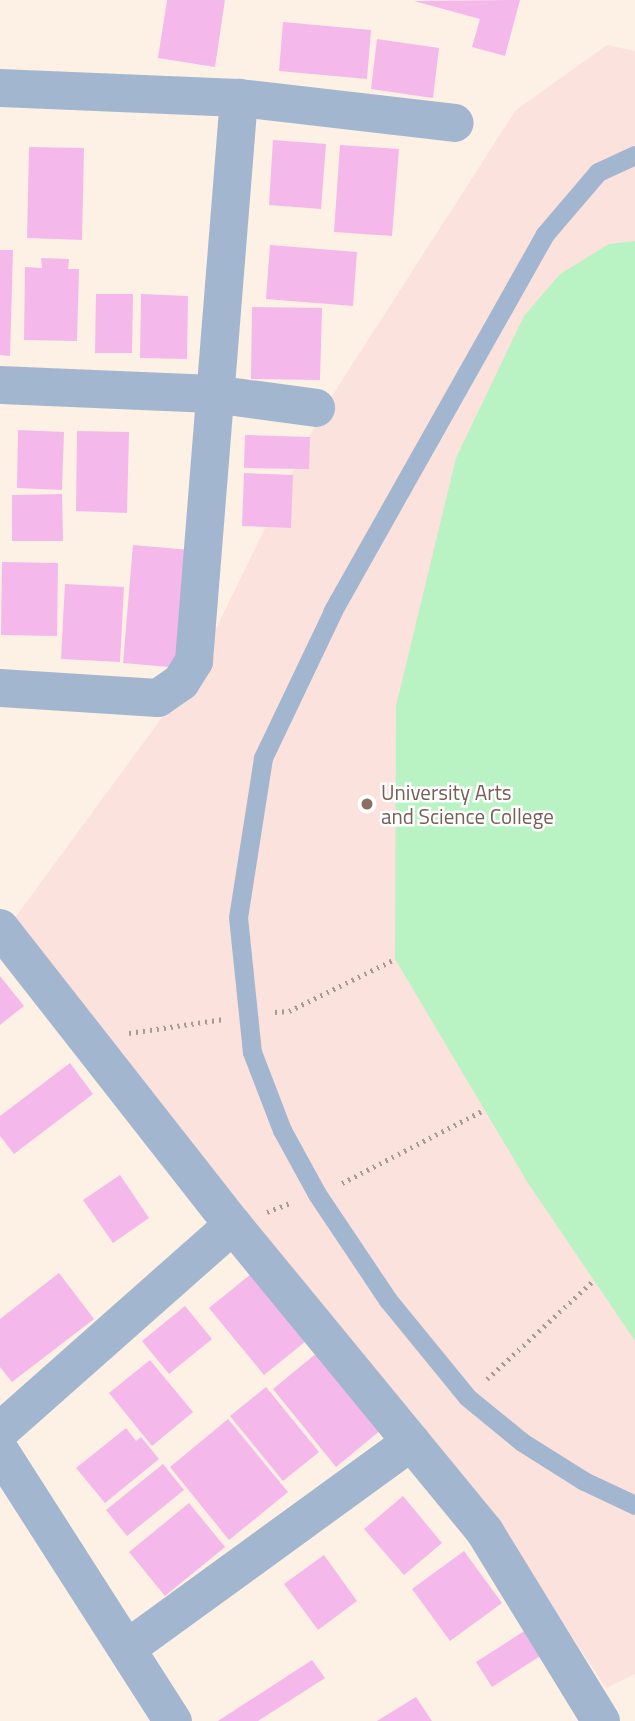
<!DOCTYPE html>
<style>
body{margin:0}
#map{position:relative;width:635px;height:1721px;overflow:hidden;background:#fdf0e4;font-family:"Titillium Web",sans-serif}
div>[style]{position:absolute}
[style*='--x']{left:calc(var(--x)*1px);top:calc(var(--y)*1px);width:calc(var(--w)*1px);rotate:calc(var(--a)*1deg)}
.education>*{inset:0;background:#fce2dd}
.green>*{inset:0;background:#b9f2c3}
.building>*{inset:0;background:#f4b9ea}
.path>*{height:4.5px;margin-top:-2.25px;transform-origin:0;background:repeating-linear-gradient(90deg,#a59b92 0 2px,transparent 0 7px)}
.lane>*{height:19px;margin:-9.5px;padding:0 9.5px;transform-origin:9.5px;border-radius:9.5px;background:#a3b6d0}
.street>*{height:38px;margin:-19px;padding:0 19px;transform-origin:19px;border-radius:19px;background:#a3b6d0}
.dots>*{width:19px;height:19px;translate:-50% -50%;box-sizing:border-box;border:4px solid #fff;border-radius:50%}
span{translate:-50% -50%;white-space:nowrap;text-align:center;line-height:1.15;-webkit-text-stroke:5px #fff;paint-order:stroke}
.education-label{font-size:21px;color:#785e54}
.left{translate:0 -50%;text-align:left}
</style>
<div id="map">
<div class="education">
<i style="clip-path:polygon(607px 45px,635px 51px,635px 1674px,606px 1688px,516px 1552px,3px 934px,194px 674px,321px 413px,516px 110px)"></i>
</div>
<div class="green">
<i style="clip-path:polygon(635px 241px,635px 1341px,528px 1183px,395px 959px,396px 706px,456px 458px,524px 316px,560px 274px,609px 244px)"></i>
</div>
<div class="building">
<i style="clip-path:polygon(167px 0,225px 0,215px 67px,158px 58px)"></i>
<i style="clip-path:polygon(520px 0,505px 56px,472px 47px,480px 19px,414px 1px)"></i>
<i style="clip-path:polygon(283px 22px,371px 30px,367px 79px,279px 71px)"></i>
<i style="clip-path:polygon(377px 39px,439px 48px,433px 98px,371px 89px)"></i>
<i style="clip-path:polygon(273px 140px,326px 144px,321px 209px,269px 205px)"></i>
<i style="clip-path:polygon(340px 145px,399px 149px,392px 236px,334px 232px)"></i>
<i style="clip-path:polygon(29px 147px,84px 148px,82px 240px,27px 238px)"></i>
<i style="clip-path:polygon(270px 245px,357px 252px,353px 306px,266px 299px)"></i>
<i style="clip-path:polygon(0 250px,13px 250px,10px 356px,0 355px)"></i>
<i style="clip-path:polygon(41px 258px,69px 259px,68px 269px,79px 269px,77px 341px,24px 340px,25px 267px,42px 268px)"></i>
<i style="clip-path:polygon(96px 294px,133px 294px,132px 353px,95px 353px)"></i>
<i style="clip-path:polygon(141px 294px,188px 296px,187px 359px,140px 358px)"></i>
<i style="clip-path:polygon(252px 307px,322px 308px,320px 380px,251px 379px)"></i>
<i style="clip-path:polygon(18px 430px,64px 432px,62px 490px,17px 488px)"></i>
<i style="clip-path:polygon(77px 431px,129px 432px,127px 513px,76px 511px)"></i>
<i style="clip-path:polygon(245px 435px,310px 437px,309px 469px,244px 468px)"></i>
<i style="clip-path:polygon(244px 473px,293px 475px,291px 528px,242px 526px)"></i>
<i style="clip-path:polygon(62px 494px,63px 541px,12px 541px,12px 495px)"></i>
<i style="clip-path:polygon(133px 545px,190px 550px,180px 668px,123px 663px)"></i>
<i style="clip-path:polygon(2px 562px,58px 563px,57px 636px,1px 635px)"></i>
<i style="clip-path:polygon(65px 584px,124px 587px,120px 662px,61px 659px)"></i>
<i style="clip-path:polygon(0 976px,24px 1006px,0 1025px)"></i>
<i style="clip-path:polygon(70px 1063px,93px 1094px,14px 1154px,0 1136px,0 1116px)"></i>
<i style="clip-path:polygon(120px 1175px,149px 1218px,113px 1243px,83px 1200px)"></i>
<i style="clip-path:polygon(59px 1273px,94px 1319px,12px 1382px,0 1367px,0 1319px)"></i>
<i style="clip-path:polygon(251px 1274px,306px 1341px,264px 1375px,209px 1308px)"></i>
<i style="clip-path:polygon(185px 1306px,212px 1339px,169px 1374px,142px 1341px)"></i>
<i style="clip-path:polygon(318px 1352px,382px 1429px,336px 1467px,273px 1389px)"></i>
<i style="clip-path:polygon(150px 1360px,193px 1412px,152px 1446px,109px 1393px)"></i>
<i style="clip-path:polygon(266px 1387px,319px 1452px,283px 1481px,230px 1416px)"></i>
<i style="clip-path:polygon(228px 1419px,288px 1492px,229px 1540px,170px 1467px)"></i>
<i style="clip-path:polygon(126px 1428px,136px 1441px,141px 1437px,159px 1459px,105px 1503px,76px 1468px)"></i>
<i style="clip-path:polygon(163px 1464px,184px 1490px,127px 1536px,106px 1510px)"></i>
<i style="clip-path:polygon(403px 1496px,442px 1543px,404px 1575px,364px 1529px)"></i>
<i style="clip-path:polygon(189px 1503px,225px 1547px,165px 1596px,129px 1552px)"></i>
<i style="clip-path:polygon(464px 1551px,502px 1603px,450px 1641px,412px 1589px)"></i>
<i style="clip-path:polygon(324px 1555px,357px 1601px,318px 1630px,284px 1584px)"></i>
<i style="clip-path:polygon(532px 1626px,548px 1651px,492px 1687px,476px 1662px)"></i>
<i style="clip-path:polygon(312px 1660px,325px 1678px,258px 1721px,218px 1721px)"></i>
<i style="clip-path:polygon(416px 1697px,432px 1721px,377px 1721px)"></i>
</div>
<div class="path">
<i style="--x:275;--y:1012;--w:14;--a:-4"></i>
<i style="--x:289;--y:1011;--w:118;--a:-26.1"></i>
<i style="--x:129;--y:1033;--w:96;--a:-8.4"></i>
<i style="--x:342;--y:1183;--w:160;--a:-27.2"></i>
<i style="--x:267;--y:1212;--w:26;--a:-21"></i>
<i style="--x:487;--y:1379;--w:146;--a:-42.8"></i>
</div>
<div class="lane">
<i style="--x:635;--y:155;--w:41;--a:155.3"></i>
<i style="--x:598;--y:172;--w:82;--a:130.5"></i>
<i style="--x:545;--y:234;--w:433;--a:119.4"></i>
<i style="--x:333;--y:611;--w:163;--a:115.5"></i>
<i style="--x:263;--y:758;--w:161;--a:98.9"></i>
<i style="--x:238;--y:917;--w:136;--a:84.1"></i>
<i style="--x:252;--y:1052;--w:84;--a:69"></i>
<i style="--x:282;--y:1130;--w:73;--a:61.3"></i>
<i style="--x:317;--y:1194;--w:128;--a:56.2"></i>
<i style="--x:388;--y:1300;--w:125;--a:50.8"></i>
<i style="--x:467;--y:1397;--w:71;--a:39.3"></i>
<i style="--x:522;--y:1442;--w:73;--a:32.2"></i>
<i style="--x:584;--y:1481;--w:56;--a:25.2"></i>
</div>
<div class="street">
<i style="--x:0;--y:88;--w:239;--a:2.4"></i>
<i style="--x:239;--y:98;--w:217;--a:6.6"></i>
<i style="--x:0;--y:385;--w:213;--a:2.4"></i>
<i style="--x:213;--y:394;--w:104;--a:7.7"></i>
<i style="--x:0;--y:688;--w:158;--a:3.6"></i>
<i style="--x:158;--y:698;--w:28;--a:-35"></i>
<i style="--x:181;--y:682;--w:25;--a:-58"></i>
<i style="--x:194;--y:661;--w:565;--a:-85.43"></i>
<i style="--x:0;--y:928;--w:377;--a:51.9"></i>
<i style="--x:233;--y:1225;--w:397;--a:50.6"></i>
<i style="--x:485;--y:1532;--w:222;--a:58.5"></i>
<i style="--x:0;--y:1431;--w:311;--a:-41.5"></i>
<i style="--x:0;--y:1451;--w:321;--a:57.4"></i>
<i style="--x:129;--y:1647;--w:349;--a:-36"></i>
</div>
<div class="dots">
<i style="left:367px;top:804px;background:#8d6e63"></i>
</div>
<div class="education-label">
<span class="left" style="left:381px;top:804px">University Arts<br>and Science College</span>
</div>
</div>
